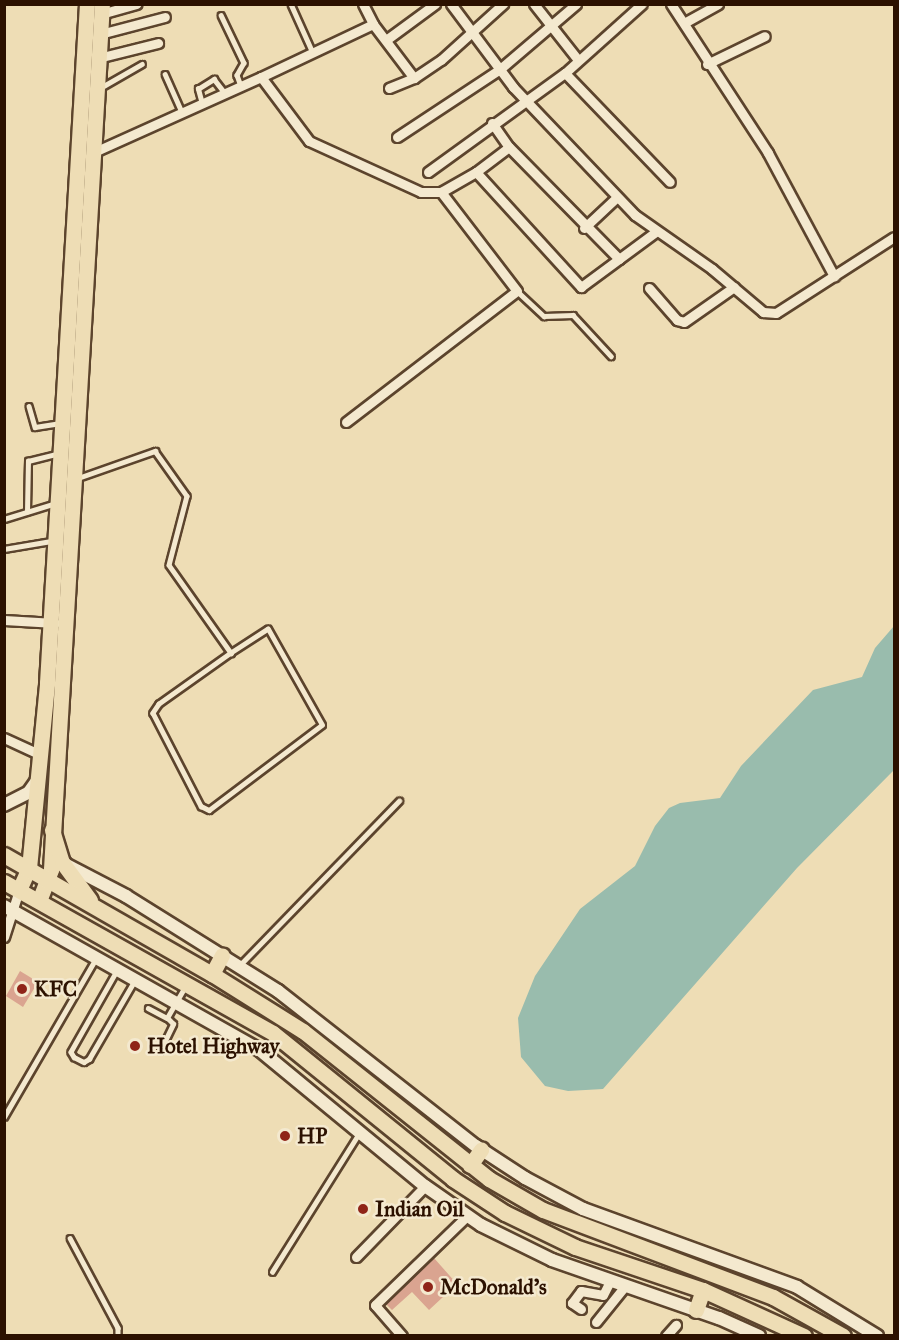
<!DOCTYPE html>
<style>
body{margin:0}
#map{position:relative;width:899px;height:1340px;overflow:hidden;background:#eeddb5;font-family:"IM FELL Great Primer",serif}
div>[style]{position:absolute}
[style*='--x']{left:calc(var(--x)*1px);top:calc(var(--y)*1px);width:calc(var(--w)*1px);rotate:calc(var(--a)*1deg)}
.water>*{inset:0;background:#99bcad}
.building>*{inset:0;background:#daa490}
.roads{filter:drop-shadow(2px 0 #5c442d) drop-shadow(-2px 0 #5c442d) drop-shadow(0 2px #5c442d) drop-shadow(0 -2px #5c442d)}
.service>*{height:4.5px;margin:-2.25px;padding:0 2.25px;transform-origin:2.25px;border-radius:2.25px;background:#f4e9cf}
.minor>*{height:9px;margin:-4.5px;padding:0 4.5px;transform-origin:4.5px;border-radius:4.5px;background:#f4e9cf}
.tertiary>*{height:12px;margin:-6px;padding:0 6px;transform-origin:6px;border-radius:6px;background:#f4e9cf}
.primary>*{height:15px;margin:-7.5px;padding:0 7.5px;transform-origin:7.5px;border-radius:7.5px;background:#eeddb5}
.trunk>*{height:15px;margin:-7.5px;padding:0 7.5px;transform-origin:7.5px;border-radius:7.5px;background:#eeddb5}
.dots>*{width:16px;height:16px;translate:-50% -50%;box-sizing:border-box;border:3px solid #f4e9cf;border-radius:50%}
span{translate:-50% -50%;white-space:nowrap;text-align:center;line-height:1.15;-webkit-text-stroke:5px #f4e9cf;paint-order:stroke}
.poi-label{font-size:21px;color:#2c1100;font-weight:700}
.left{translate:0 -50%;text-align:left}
.frame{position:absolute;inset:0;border:6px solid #2c1100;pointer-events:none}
</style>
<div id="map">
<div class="water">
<i style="clip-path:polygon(894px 626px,894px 770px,797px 868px,603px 1089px,568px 1091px,545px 1086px,521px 1057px,518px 1018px,535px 976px,580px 909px,635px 866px,655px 826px,669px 808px,680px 803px,720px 798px,741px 766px,813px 690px,862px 677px,875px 648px)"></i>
</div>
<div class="building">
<i style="clip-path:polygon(20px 971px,38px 982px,23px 1007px,6px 996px)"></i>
<i style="clip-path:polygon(434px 1258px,457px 1284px,429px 1310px,412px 1292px,392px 1310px,386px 1304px)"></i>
</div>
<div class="roads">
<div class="service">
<i style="--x:291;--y:4;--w:54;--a:65.8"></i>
<i style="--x:221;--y:15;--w:53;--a:64.4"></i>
<i style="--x:244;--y:63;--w:14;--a:120"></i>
<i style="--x:237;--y:75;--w:12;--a:70"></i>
<i style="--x:165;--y:74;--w:42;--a:65.9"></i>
<i style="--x:100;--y:88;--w:48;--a:-29.7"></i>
<i style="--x:202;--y:104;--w:16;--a:-105"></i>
<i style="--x:198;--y:89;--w:19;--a:-32"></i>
<i style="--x:214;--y:79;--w:18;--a:52"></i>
<i style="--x:517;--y:291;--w:37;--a:43"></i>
<i style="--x:544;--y:316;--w:29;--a:-2"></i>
<i style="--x:573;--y:315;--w:56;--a:47.2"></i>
<i style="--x:29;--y:406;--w:22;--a:74"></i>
<i style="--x:35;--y:427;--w:24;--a:-9"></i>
<i style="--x:78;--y:478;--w:82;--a:-19.3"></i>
<i style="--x:155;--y:451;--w:55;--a:54.6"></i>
<i style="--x:187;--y:496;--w:71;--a:104.6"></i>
<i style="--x:169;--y:565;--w:108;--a:54.8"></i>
<i style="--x:231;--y:653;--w:88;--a:144.7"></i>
<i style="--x:159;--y:704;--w:11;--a:124"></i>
<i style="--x:153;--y:713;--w:105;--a:62.7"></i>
<i style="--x:201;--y:806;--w:9;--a:27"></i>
<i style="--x:209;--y:810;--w:141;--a:-37"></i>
<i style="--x:322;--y:725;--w:110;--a:-119.4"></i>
<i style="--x:268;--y:629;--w:44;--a:147"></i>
<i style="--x:27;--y:512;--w:51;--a:-88.9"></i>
<i style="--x:28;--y:461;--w:30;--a:-14"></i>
<i style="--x:4;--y:519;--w:51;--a:-17"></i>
<i style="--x:4;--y:549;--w:49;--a:-9.5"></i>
<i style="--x:239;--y:966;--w:230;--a:-45.9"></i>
<i style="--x:117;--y:971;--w:93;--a:119.6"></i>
<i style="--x:71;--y:1052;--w:6;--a:59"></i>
<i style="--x:74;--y:1057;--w:11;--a:27"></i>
<i style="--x:84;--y:1062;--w:6;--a:-31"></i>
<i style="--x:89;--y:1059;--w:91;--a:-59.8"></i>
<i style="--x:148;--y:1008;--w:21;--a:28"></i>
<i style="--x:160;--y:1051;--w:30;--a:-64"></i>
<i style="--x:173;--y:1024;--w:8;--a:-135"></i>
<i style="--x:167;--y:1018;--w:36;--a:-60"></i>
<i style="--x:4;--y:1117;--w:184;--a:-59.9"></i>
<i style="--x:70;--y:1238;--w:102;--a:61.9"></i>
<i style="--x:118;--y:1328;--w:8;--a:90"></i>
<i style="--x:272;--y:1272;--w:162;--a:-57.9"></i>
</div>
<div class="minor">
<i style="--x:363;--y:4;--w:22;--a:63"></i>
<i style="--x:373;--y:24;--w:68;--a:52.8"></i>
<i style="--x:451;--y:4;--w:104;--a:53.2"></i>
<i style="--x:513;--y:87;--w:177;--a:46.4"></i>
<i style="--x:635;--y:215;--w:94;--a:35"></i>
<i style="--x:712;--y:269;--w:67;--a:40.1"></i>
<i style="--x:763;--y:312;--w:13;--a:4"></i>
<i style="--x:776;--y:313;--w:140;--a:-32.8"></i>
<i style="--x:534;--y:4;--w:71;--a:51.8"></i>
<i style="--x:671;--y:4;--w:178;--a:56.9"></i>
<i style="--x:768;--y:153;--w:140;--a:61.8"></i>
<i style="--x:101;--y:14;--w:37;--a:-16"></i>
<i style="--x:684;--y:23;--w:39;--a:-29"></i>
<i style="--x:100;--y:34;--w:67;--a:-14.7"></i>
<i style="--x:386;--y:40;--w:61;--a:-36.3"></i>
<i style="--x:98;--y:58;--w:62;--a:-14"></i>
<i style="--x:707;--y:64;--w:64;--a:-25.8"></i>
<i style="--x:565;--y:73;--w:151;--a:46.1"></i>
<i style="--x:261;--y:77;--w:124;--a:-25.3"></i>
<i style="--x:389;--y:88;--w:27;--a:-22"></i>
<i style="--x:414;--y:78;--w:32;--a:-34"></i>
<i style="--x:441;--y:60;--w:84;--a:-42.1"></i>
<i style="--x:492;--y:123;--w:29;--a:55"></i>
<i style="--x:397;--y:137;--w:123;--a:-33.4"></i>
<i style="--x:500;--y:69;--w:100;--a:-40.5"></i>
<i style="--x:92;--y:153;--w:185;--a:-24.2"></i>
<i style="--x:261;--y:77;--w:80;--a:53.1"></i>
<i style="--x:309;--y:141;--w:123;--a:24.5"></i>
<i style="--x:421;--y:192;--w:20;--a:0"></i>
<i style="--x:441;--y:192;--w:40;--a:-29.7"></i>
<i style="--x:476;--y:172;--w:41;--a:-37.1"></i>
<i style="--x:509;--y:147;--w:157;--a:45.5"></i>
<i style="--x:428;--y:172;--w:169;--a:-35.9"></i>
<i style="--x:565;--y:73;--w:103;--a:-41.9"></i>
<i style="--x:476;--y:172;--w:156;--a:47.6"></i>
<i style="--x:581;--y:287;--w:94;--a:-36.4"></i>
<i style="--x:584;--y:228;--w:45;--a:-43.2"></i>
<i style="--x:649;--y:288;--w:43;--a:48.8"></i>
<i style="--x:677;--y:320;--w:7;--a:16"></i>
<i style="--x:684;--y:322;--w:61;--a:-35"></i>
<i style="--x:346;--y:422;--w:215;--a:-37.5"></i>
<i style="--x:517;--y:291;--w:125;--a:-127.5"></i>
<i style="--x:4;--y:620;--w:51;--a:3.4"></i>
<i style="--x:4;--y:738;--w:41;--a:24.7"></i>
<i style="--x:4;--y:937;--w:49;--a:-72.3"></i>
<i style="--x:356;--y:1257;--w:99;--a:-45.8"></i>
<i style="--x:581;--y:1309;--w:11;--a:-146"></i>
<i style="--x:572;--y:1303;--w:15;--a:-53"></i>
<i style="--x:581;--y:1291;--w:22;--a:10"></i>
<i style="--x:603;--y:1295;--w:16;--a:-63"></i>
<i style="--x:596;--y:1322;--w:46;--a:-51.1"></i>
<i style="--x:402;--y:1336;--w:41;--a:-131.1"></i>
<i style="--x:375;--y:1305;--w:128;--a:-44.1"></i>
<i style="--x:666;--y:1336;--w:15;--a:-48"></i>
</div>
<div class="tertiary">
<i style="--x:4;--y:805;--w:28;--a:-27"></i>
<i style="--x:29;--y:792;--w:16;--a:-55"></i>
<i style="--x:63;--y:863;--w:71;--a:27.6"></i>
<i style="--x:126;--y:896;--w:179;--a:32"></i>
<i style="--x:278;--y:991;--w:251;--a:38.1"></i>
<i style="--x:476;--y:1146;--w:59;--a:33.1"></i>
<i style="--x:525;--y:1178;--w:66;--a:28.1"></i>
<i style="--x:583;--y:1209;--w:228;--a:20"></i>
<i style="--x:797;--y:1287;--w:94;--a:31.5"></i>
<i style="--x:4;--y:906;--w:295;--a:29.4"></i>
<i style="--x:261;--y:1051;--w:212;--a:39.5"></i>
<i style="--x:425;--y:1186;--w:68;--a:34.9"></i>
<i style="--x:481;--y:1225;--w:79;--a:26.2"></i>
<i style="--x:552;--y:1260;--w:177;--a:19.2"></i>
<i style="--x:719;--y:1318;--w:44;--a:24.2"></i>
</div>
<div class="primary">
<i style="--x:19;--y:890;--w:24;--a:-66"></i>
<i style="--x:29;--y:868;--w:186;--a:-84.4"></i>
<i style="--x:47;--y:683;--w:680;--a:-86.63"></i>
<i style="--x:39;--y:901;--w:34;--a:-69"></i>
<i style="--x:51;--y:869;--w:867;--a:-86.63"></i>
</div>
<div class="trunk">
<i style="--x:52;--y:830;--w:34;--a:73"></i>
<i style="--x:62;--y:862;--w:47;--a:53.6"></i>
<i style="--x:4;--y:855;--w:240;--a:29.8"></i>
<i style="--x:212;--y:974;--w:107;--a:32.1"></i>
<i style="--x:303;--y:1031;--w:238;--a:38.5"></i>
<i style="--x:489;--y:1179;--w:62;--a:29.9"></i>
<i style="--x:543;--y:1210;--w:246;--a:20.7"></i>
<i style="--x:773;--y:1297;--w:80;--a:29.1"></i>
<i style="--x:4;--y:882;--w:308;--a:29.3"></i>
<i style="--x:273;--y:1033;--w:232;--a:39"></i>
<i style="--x:453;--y:1179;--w:62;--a:33.2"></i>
<i style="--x:505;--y:1213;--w:78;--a:25.9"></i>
<i style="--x:575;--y:1247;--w:135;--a:18.6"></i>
<i style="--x:703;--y:1290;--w:111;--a:24.5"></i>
<i style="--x:212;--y:974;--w:21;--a:-62"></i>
<i style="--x:470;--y:1165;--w:19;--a:-54"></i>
<i style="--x:696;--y:1310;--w:21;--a:-71"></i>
</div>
</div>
<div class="dots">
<i style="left:22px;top:989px;background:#8f2418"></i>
<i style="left:135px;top:1046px;background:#8f2418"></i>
<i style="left:285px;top:1136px;background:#8f2418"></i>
<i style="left:363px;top:1209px;background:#8f2418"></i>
<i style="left:428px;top:1287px;background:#8f2418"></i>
</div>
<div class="poi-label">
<span class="left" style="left:34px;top:989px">KFC</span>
<span class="left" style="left:147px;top:1046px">Hotel Highway</span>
<span class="left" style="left:297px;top:1136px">HP</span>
<span class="left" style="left:375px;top:1209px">Indian Oil</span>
<span class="left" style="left:440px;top:1287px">McDonald's</span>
</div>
<div class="frame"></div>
</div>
